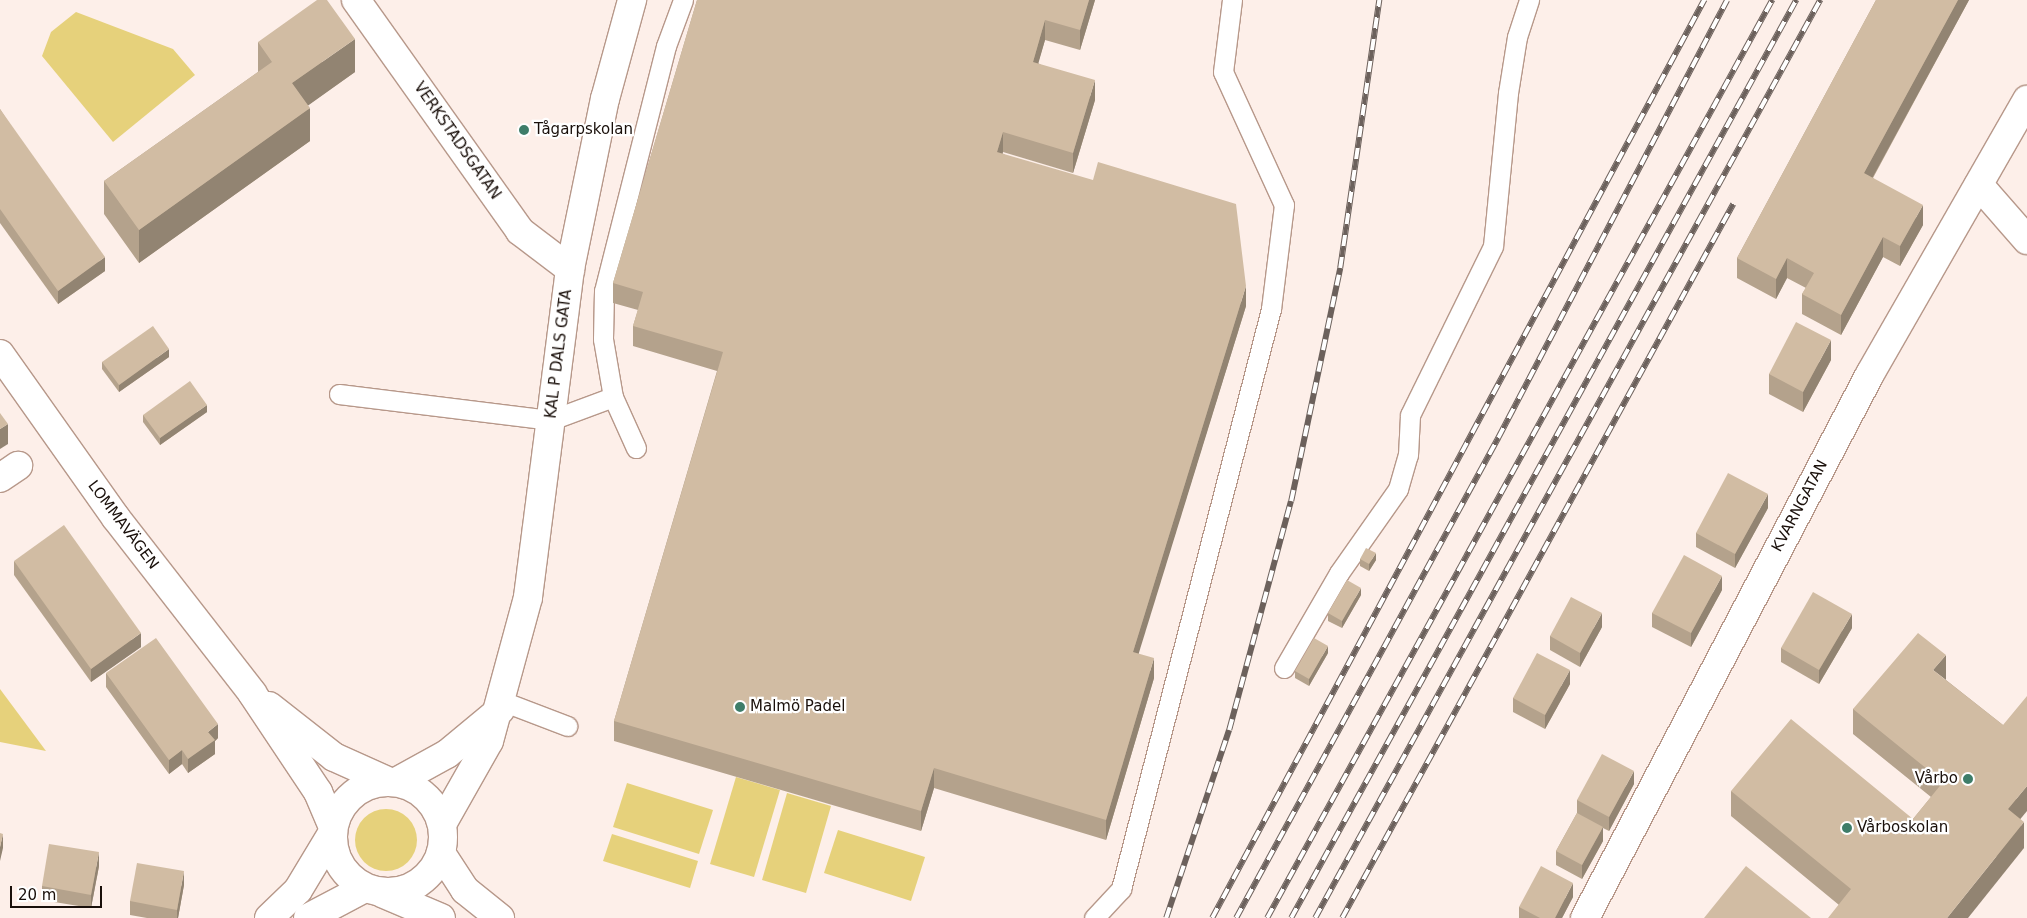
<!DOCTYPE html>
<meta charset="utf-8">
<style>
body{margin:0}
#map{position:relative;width:2027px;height:918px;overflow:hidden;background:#fdefe9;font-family:"DejaVu Sans",sans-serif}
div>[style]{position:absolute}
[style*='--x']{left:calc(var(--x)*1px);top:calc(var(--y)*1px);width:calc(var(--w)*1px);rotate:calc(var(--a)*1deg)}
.green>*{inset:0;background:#e6d17b}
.round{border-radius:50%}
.roads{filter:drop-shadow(1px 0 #b7988a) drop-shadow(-1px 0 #b7988a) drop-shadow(0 1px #b7988a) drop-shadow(0 -1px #b7988a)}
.lane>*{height:19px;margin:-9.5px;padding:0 9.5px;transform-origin:9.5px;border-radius:9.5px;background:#fff}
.street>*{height:28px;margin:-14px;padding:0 14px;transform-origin:14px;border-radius:14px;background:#fff}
.secondary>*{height:28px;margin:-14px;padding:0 14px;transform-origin:14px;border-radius:14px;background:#fff}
.secondary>.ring{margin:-14px;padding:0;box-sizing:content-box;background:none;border:28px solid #fff;border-radius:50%}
.rail>*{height:5.5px;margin-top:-2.75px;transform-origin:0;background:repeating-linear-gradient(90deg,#fff 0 11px,#6c615c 0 22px);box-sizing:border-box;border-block:1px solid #6c615c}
.wall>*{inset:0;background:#b4a28c}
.shaded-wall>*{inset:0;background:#928472}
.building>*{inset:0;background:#d1bca3}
.dots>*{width:14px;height:14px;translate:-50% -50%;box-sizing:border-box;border:2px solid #fff;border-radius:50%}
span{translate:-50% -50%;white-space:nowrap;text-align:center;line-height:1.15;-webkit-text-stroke:4.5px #fff;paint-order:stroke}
.poi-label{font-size:15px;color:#190f0a}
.left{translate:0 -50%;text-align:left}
.right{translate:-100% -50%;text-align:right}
.street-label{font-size:15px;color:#190f0a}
.scale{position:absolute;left:10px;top:886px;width:92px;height:22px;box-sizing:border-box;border:2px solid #190f0a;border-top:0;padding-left:6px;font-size:15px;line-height:18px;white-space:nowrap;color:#190f0a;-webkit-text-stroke:4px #fff;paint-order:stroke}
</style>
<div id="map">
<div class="green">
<i style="clip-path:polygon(76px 12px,173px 49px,195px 75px,113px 142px,42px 56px,51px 32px)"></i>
<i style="clip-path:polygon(0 689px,46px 751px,0 742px)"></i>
<i style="clip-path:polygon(736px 777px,780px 790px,754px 877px,710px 864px)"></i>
<i style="clip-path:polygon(627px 783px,713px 810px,699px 854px,613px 827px)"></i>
<i style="clip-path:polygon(787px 793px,831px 806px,806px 893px,762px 880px)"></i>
<i class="round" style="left:355px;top:809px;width:62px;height:62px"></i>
<i style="clip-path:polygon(838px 830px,925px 857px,911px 901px,824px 873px)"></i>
<i style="clip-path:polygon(612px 834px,698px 861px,690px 888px,603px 861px)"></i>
</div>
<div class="roads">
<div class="lane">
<i style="--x:339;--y:394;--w:214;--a:7"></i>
<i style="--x:551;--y:420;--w:66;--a:-20.4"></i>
<i style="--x:636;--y:448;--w:56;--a:-114.3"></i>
<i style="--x:613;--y:397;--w:59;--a:-99.8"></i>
<i style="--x:603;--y:339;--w:48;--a:-88.8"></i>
<i style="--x:604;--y:291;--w:253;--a:-75.8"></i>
<i style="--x:666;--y:46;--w:49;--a:-69.7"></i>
<i style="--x:1284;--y:668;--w:110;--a:-59.9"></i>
<i style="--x:1339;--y:573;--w:103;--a:-54.9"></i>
<i style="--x:1398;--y:489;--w:35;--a:-74"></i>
<i style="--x:1408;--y:455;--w:40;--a:-87.1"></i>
<i style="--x:1410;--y:415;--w:188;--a:-63.8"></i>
<i style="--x:1493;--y:246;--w:154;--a:-84.4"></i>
<i style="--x:1508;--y:93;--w:57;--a:-80.9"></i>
<i style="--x:1517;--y:37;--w:39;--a:-72"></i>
<i style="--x:502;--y:701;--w:70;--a:21"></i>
<i style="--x:1094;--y:918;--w:40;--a:-47"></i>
<i style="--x:1121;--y:889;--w:599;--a:-75.5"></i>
<i style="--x:1271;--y:309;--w:105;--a:-82.9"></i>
<i style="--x:1284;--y:205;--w:146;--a:-114.6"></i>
<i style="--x:1223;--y:72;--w:73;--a:-82.9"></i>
</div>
<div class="street">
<i style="--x:356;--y:0;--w:283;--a:54.6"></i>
<i style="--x:520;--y:231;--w:63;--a:37.2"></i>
<i style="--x:1979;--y:185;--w:73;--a:48.9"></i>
<i style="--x:0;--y:478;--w:22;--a:-34"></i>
<i style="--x:396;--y:782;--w:58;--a:-28.8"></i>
<i style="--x:447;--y:754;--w:69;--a:-39.7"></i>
<i style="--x:442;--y:824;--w:95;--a:-60.5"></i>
<i style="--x:489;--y:741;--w:149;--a:-74.8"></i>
<i style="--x:528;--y:597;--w:331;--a:-82.7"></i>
<i style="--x:570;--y:269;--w:174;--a:-78.4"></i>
<i style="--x:605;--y:99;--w:103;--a:-74.7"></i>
<i style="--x:269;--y:918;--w:40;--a:-44"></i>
<i style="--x:298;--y:890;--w:68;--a:-58.9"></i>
<i style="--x:308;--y:918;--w:64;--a:-27.8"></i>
<i style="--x:1585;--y:918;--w:614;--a:-62.35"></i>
<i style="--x:1870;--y:374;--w:316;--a:-60.2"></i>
</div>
<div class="secondary">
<i style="--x:0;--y:354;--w:201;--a:54.7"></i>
<i style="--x:116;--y:518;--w:222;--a:52.1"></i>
<i style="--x:252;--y:693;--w:119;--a:56.3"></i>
<i style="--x:318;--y:792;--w:39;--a:67"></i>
<i style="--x:269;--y:706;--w:83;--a:38.1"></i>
<i style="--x:334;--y:757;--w:61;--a:24.1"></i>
<i class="ring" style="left:333px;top:782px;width:82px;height:82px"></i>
<i style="--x:441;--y:853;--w:44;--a:57"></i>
<i style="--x:465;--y:890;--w:45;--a:38.7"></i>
<i style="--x:382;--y:893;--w:64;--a:23"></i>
</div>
</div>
<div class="rail">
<i style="--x:1166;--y:918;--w:198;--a:-71.5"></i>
<i style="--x:1229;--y:730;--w:237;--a:-74.9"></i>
<i style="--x:1291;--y:501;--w:238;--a:-78.1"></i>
<i style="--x:1340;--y:268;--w:271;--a:-81.7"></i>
<i style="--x:1212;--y:918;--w:1042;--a:-61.81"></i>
<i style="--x:1236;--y:918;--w:547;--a:-61.37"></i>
<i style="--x:1498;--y:438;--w:494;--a:-62.4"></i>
<i style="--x:1267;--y:918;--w:1048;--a:-61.18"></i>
<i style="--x:1291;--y:918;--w:1048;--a:-61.18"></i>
<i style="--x:1315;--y:918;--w:1048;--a:-61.18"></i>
<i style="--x:1342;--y:918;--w:814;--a:-61.29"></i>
</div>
<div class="wall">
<i style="clip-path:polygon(697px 0,1095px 0,1080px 50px,1045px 40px,1038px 63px,1095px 100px,1073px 173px,1003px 152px,1002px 153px,1246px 306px,1138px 653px,1154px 678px,1106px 840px,934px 788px,921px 831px,614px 741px,614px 721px,717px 371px,633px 346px,633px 326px,638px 310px,613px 303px,613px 283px)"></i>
<i style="clip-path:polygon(1876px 0,1969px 0,1873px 178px,1923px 225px,1900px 266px,1883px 257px,1841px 335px,1802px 314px,1802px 294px,1806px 288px,1787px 278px,1776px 299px,1737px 278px,1737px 258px)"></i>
<i style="clip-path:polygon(258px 42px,355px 72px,308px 105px,310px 141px,139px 263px,104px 214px,104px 181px,258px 72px)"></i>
<i style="clip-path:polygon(0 109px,105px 271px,58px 304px,0 223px)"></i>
<i style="clip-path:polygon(169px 357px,119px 392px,102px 369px,102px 362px)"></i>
<i style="clip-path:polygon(1831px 360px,1803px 412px,1769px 394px,1769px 374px)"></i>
<i style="clip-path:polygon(207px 412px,160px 445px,143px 422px,143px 415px)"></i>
<i style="clip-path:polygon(1768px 508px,1735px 568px,1696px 547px,1696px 533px)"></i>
<i style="clip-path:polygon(1360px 559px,1376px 560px,1369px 571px,1360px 566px)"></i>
<i style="clip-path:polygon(14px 561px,141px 647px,91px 682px,14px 575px)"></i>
<i style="clip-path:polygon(1722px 590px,1691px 647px,1652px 627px,1652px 613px)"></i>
<i style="clip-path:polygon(1361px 595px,1342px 628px,1328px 621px,1328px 613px)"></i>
<i style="clip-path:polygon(1602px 627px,1580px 667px,1550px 650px,1550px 636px)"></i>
<i style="clip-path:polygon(1852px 628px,1819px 684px,1781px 662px,1781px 648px)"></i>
<i style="clip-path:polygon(1328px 653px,1309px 686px,1295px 678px,1295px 671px)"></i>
<i style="clip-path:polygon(106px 673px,218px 738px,215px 741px,215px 754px,188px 773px,182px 764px,169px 774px,106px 687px)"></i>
<i style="clip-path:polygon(1946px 680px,2003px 725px,2020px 819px,2024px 848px,1839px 905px,1731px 816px,1731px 791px,1913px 819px,1931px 797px,1853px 734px,1853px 709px)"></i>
<i style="clip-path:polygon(1570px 684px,1545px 729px,1513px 712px,1513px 698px)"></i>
<i style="clip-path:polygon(1634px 784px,1609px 831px,1603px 828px,1603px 841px,1582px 879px,1556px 865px,1556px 851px,1577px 813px,1577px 800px)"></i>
<i style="clip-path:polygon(99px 866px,91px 908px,42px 900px,42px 886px)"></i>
<i style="clip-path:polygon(184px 885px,178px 918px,147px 918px,130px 915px,130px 901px)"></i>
<i style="clip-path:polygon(1573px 897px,1562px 918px,1519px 918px,1519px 907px)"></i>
</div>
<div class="shaded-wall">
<i style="clip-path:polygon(1089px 0,1095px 0,1080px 50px,1080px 30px)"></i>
<i style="clip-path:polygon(1958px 0,1969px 0,1864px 193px,1864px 173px)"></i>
<i style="clip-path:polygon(1045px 20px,1045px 40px,1033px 82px,1033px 62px)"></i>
<i style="clip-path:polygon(355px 39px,355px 72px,292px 117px,292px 83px)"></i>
<i style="clip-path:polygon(1095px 80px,1095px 100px,1073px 173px,1073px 153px)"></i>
<i style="clip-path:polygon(310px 108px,310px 141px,139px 263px,139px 230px)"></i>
<i style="clip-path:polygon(1003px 132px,1003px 152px,997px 172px,997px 152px)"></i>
<i style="clip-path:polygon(1923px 205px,1923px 225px,1900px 266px,1900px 246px)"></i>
<i style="clip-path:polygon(1883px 237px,1883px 257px,1841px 335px,1841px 315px)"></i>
<i style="clip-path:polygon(105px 257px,105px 271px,58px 304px,58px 291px)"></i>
<i style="clip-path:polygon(1787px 258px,1787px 278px,1776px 299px,1776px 279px)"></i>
<i style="clip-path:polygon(1246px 286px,1246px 306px,1133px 672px,1133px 652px)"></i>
<i style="clip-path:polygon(1831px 340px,1831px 360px,1803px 412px,1803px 392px)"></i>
<i style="clip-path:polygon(169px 349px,169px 357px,119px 392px,119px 385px)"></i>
<i style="clip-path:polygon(207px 405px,207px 412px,160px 445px,160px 438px)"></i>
<i style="clip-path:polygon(8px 424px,8px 444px,0 449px,0 429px)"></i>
<i style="clip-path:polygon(1768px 494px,1768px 508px,1735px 568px,1735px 554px)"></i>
<i style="clip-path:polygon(1376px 553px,1376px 560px,1369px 571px,1369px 564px)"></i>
<i style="clip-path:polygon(1722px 576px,1722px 590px,1691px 647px,1691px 633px)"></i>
<i style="clip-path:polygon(1361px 588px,1361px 595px,1342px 628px,1342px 621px)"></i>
<i style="clip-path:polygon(1602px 613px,1602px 627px,1580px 667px,1580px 653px)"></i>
<i style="clip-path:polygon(1852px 614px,1852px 628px,1819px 684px,1819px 670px)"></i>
<i style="clip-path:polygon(141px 633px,141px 647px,91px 682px,91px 669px)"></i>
<i style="clip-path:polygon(1328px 646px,1328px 653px,1309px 686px,1309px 679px)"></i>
<i style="clip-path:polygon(1946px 655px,1946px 680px,1933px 670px)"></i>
<i style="clip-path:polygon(1154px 658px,1154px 678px,1106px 840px,1106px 820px)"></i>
<i style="clip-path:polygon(1570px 670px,1570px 684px,1545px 729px,1545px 715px)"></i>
<i style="clip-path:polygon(218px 724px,218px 738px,215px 741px,215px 754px,188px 773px,188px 759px,208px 732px)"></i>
<i style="clip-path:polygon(182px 750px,182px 764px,169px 774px,169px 760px)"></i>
<i style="clip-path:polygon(934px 768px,934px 788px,921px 831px,921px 811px)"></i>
<i style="clip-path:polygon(1634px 771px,1634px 784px,1609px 831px,1609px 817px)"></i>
<i style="clip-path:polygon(2027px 786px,2027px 811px,2008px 834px,2008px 809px)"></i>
<i style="clip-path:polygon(2024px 822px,2024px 848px,1968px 918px,1947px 918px)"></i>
<i style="clip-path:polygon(1603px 827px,1603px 841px,1582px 879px,1582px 865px)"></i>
<i style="clip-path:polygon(3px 834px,3px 848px,0 861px,0 847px)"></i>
<i style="clip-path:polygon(99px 852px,99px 866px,91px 908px,91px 895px)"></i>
<i style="clip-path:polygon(184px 871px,184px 885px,178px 918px,177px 918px,177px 910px)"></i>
<i style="clip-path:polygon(1573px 883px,1573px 897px,1562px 918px,1555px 918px)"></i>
</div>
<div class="building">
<i style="clip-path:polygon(317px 0,327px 0,355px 39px,292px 83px,310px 108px,139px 230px,104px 181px,272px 62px,258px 42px)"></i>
<i style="clip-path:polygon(697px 0,1089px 0,1080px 30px,1045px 20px,1033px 62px,1095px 80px,1073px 153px,1003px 132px,997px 152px,1093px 180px,1098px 162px,1236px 204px,1246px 286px,1133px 652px,1154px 658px,1106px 820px,934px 768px,921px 811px,614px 721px,723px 352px,633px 326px,643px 292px,613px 283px)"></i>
<i style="clip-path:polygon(1876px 0,1958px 0,1864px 173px,1923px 205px,1900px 246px,1883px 237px,1841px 315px,1802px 294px,1814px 273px,1787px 258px,1776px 279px,1737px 258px)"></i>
<i style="clip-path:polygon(0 109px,105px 257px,58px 291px,0 209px)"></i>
<i style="clip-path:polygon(1796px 322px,1831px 340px,1803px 392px,1769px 374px)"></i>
<i style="clip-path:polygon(153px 326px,169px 349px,119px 385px,102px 362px)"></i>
<i style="clip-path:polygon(190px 381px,207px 405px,160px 438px,143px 415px)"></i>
<i style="clip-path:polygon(0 413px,8px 424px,0 429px)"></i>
<i style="clip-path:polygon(1728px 473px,1768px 494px,1735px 554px,1696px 533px)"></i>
<i style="clip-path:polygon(64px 525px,141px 633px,91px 669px,14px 561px)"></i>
<i style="clip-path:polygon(1366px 548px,1376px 553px,1369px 564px,1360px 559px)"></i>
<i style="clip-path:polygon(1684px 555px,1722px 576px,1691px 633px,1652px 613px)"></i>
<i style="clip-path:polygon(1347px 580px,1361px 588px,1342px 621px,1328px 613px)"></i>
<i style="clip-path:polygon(1813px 592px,1852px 614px,1819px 670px,1781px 648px)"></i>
<i style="clip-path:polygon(1571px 597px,1602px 613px,1580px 653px,1550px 636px)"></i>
<i style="clip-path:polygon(1918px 633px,1946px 655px,1933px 670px,2003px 725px,2027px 696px,2027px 786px,2008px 809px,2024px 822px,1947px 918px,1828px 918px,1851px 889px,1731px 791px,1791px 719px,1913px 819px,1943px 782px,1853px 709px)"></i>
<i style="clip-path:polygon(156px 638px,218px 724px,208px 732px,215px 740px,188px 759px,182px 750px,169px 760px,106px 673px)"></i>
<i style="clip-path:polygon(1314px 638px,1328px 646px,1309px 679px,1295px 671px)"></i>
<i style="clip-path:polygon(1537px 653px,1570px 670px,1545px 715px,1513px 698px)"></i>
<i style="clip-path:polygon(1602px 754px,1634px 771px,1609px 817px,1577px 800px)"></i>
<i style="clip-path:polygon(1577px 813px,1603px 827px,1582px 865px,1556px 851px)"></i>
<i style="clip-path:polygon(0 833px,3px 834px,0 847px)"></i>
<i style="clip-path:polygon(49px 844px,99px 852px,91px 895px,42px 886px)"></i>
<i style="clip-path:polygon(137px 863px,184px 871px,177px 910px,130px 901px)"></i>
<i style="clip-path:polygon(1541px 866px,1573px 883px,1555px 918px,1540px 918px,1519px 907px)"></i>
<i style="clip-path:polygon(1746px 866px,1811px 918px,1704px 918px)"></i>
</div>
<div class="dots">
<i style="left:524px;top:130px;background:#3e7d69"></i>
<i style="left:740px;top:707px;background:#3e7d69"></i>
<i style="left:1968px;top:779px;background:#3e7d69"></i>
<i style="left:1847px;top:828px;background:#3e7d69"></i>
</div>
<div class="poi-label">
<span class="left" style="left:534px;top:130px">Tågarpskolan</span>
<span class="left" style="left:750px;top:707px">Malmö Padel</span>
<span class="right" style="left:1958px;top:779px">Vårbo</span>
<span class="left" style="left:1857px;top:828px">Vårboskolan</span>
</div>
<div class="street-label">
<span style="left:457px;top:141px;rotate:55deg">VERKSTADSGATAN</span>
<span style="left:559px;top:354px;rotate:-83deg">KAL P DALS GATA</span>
<span style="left:1800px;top:506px;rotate:-62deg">KVARNGATAN</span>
<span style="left:123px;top:525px;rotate:53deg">LOMMAVÄGEN</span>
</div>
<div class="scale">20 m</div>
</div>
